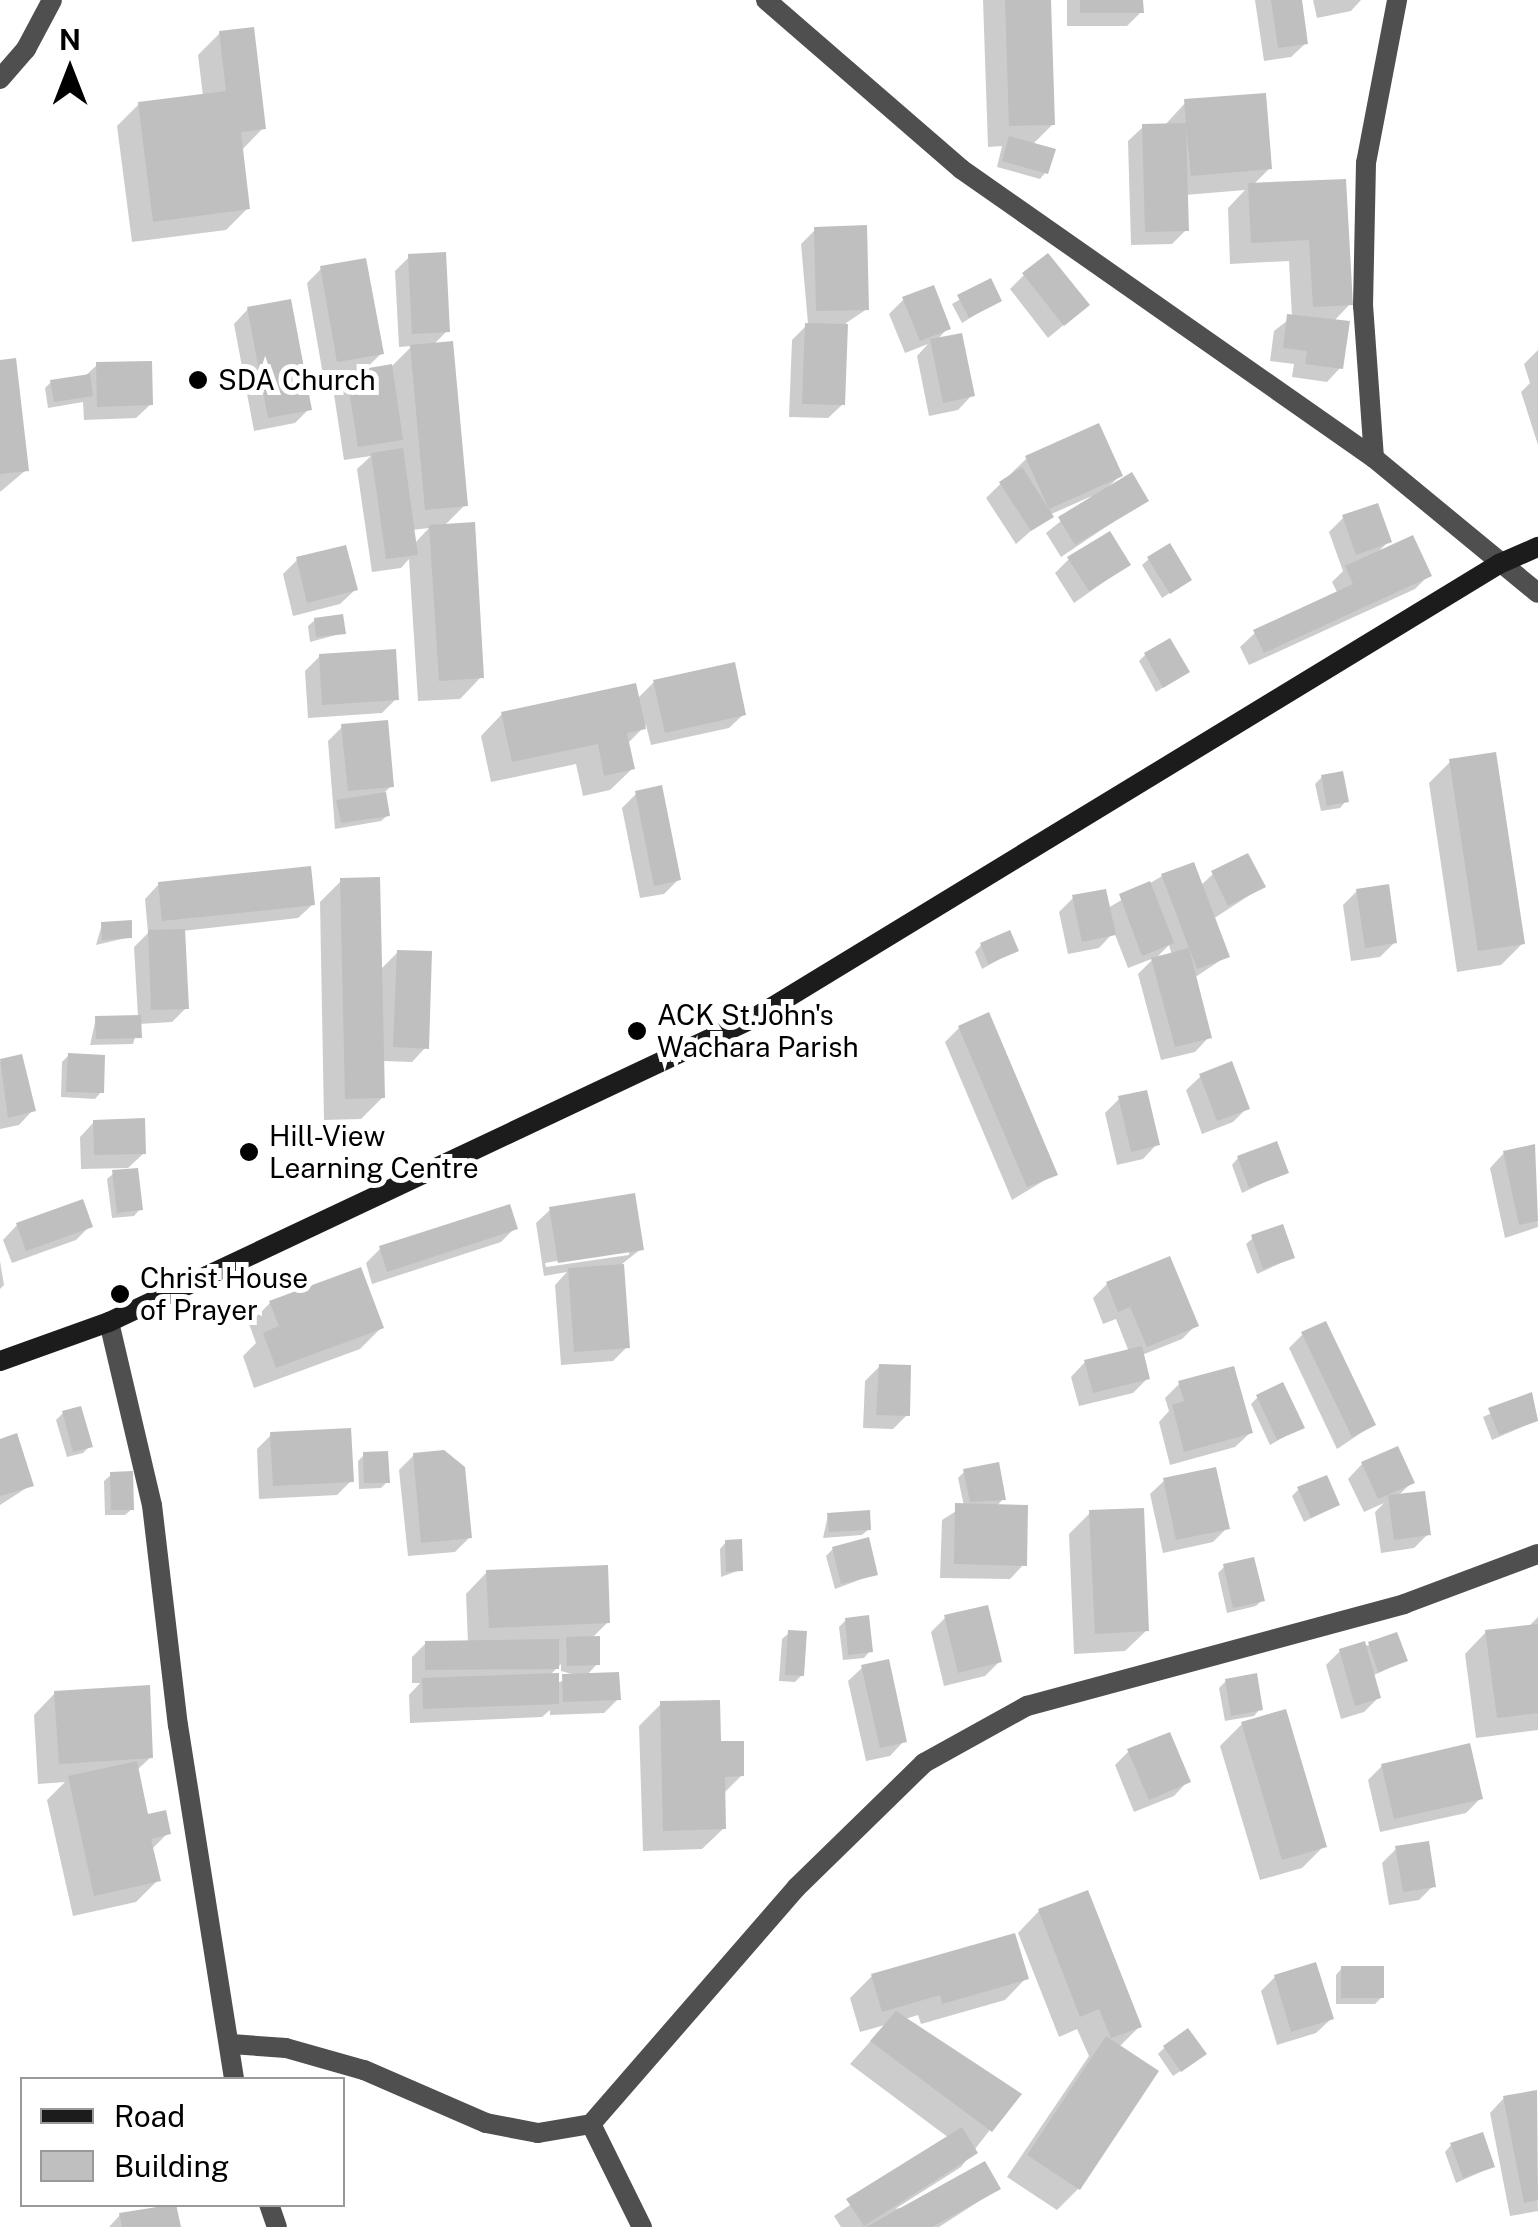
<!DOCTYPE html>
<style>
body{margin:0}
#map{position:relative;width:1538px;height:2227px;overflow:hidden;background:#fff;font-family:"Public Sans",sans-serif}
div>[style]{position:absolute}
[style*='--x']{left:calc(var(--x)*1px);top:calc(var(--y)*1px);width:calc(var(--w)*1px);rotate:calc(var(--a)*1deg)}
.shadow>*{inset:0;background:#0003}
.building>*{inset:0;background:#bfbfbf}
.minor>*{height:20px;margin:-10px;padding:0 10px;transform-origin:10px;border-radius:10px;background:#4f4f4f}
.tertiary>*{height:20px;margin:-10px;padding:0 10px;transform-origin:10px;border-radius:10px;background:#4f4f4f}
.secondary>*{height:20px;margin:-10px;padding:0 10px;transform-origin:10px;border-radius:10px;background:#1c1c1c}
.dots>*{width:28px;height:28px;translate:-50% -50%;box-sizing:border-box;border:5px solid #fff;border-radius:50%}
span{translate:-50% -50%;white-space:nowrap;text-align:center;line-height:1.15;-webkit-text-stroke:10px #fff;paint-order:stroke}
.poi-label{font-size:28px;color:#000}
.left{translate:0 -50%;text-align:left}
.legend{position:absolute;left:20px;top:2077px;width:325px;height:130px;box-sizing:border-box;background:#fff;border:2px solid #999;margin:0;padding:12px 18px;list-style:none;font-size:30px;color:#000}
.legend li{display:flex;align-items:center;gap:20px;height:50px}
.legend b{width:50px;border:2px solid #999}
.north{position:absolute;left:20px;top:20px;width:100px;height:100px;-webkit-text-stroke:8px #fff;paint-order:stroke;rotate:0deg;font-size:28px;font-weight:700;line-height:40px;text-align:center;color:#000}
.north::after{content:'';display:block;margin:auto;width:35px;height:45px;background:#000;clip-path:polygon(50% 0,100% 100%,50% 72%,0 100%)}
</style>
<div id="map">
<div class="shadow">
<i style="clip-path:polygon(983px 0,1049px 0,1053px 124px,1032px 145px,1046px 172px,1040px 179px,997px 167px,1002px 146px,988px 147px)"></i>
<i style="clip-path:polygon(1067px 0,1141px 0,1141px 12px,1127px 26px,1067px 26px)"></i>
<i style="clip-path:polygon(1255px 0,1299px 0,1306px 43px,1291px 57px,1264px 61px)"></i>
<i style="clip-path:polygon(1313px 0,1361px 0,1351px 11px,1317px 18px)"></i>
<i style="clip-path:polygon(220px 33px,263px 128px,241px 151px,248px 208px,226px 230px,132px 242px,117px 126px,139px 104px,203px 96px,198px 55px)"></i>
<i style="clip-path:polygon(1186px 102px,1270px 168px,1252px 186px,1344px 181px,1350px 304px,1333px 322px,1341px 367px,1327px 382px,1292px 377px,1294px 364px,1270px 361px,1274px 331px,1292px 317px,1289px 261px,1230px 264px,1228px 208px,1245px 190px,1185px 195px,1186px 230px,1172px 244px,1131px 245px,1128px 141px,1143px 127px,1164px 126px)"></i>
<i style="clip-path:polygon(815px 230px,867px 309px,846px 323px,843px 404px,828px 418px,789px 417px,792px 340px,808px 324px,801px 244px)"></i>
<i style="clip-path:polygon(evenodd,409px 257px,447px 331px,433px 345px,465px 505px,444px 526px,481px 677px,460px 699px,418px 701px,409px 559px,401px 568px,372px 572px,357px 469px,371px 456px,344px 460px,333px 388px,351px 370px,323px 375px,307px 283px,322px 268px,381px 354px,363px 371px,391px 367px,412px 346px,399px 347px,395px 271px,409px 257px,429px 528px,414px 544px,412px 530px,429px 528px)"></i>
<i style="clip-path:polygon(1024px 275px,1072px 318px,1048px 338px,1010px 289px)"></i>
<i style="clip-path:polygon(990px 282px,999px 300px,962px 323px,952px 304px)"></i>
<i style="clip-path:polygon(904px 299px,948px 328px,936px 341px,972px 395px,958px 410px,929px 416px,917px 356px,928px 344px,905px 353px,889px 314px)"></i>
<i style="clip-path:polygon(248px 309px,309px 409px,295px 423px,254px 431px,234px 324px)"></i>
<i style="clip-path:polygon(1538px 350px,1538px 445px,1521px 392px,1530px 383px,1524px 364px)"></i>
<i style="clip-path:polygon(0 363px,26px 470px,0 492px)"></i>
<i style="clip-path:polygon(97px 365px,151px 404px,136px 418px,84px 420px,83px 402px,48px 408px,45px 388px,51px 382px,84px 377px)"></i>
<i style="clip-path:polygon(1027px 458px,1120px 476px,1107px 488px,1146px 500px,1061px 557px,1046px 533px,1092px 496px,1049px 515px,1016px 544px,986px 498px)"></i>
<i style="clip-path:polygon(1343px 518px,1389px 541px,1377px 553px,1429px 575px,1415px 589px,1249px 665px,1240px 647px,1255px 633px,1338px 594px,1332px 582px,1343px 571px,1329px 532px)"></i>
<i style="clip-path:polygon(1069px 559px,1128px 565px,1074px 603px,1055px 573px)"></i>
<i style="clip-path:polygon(1149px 559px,1189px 580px,1162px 598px,1142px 565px)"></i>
<i style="clip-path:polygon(297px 560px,355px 590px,340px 604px,293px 616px,283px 574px)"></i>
<i style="clip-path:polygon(315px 620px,343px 633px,310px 642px,308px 626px)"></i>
<i style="clip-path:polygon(1145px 655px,1187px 672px,1156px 692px,1139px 661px)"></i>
<i style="clip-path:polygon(320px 656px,396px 699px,382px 713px,308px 718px,305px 671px)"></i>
<i style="clip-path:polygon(654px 682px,744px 714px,729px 728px,651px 745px,646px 725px,627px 744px,632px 769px,610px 790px,583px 796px,576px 764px,491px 782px,481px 736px,502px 714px,637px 699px)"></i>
<i style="clip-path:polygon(343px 726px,391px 786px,384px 793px,388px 815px,381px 821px,335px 829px,328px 741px)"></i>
<i style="clip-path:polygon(1451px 761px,1523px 943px,1501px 965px,1457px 972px,1429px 783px)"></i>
<i style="clip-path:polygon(1322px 777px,1346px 801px,1340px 808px,1321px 811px,1315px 784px)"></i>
<i style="clip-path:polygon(637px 793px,679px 879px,664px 894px,640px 898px,622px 808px)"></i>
<i style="clip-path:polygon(evenodd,1213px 874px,1262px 887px,1213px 919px,1227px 956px,1194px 978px,1209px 1037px,1195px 1052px,1161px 1060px,1138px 974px,1154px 958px,1128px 968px,1114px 932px,1099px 948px,1068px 954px,1059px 912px,1073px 898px,1108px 908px,1162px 876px,1200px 886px,1213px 874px,1169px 945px,1172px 955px,1155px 959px,1169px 945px)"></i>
<i style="clip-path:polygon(341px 881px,380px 970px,398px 952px,426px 1047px,412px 1062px,382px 1061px,383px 1097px,361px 1119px,324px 1120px,320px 902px)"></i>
<i style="clip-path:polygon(159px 884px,313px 904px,298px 918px,182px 931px,186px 1008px,172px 1022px,139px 1024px,133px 1044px,90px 1045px,96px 1018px,138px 1017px,134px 947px,148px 933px,145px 899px)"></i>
<i style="clip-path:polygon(1357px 891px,1395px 942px,1380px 957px,1351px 961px,1343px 905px)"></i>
<i style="clip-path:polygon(102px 924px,130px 937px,96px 945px)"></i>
<i style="clip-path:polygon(981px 945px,1016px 950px,982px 969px,975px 952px)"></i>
<i style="clip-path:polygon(959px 1028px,1055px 1174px,1012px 1200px,945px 1042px)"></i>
<i style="clip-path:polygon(69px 1055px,101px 1092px,95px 1099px,61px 1097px,62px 1062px)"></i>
<i style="clip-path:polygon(20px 1057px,33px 1110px,19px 1125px,0 1129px,0 1062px)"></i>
<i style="clip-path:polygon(1201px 1076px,1247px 1108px,1233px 1122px,1202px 1134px,1186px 1090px)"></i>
<i style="clip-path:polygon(1119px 1099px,1157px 1144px,1143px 1159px,1117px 1165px,1105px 1113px)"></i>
<i style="clip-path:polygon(94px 1122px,144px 1153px,128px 1168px,81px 1169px,80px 1137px)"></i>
<i style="clip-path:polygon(1533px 1147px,1538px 1227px,1505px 1238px,1490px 1168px,1504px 1153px)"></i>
<i style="clip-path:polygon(1238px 1158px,1286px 1172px,1242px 1193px,1232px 1165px)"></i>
<i style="clip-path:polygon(114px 1173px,140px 1209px,134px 1216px,112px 1218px,107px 1179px)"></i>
<i style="clip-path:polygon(evenodd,551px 1209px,641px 1249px,622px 1264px,627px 1347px,613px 1361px,561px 1365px,555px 1285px,567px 1272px,544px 1276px,536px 1223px,551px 1209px,629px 1249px,629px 1255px,546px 1267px,545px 1263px,629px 1249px)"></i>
<i style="clip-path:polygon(17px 1225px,90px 1226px,76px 1240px,12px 1263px,3px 1240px)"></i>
<i style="clip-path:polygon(515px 1228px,501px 1242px,372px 1284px,366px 1263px,380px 1249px)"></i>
<i style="clip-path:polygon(1253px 1238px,1292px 1258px,1257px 1274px,1246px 1244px)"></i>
<i style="clip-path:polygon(0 1261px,4px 1285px,0 1289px)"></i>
<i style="clip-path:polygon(1107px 1284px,1196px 1325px,1182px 1339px,1142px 1355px,1148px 1378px,1133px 1393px,1079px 1406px,1071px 1377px,1085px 1362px,1129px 1352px,1116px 1319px,1103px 1324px,1093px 1298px)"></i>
<i style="clip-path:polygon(270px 1303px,381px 1328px,360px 1349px,254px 1388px,243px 1356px,256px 1343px,249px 1324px)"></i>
<i style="clip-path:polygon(1303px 1334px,1373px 1425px,1337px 1449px,1289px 1348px)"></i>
<i style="clip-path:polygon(880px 1366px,907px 1415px,893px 1429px,863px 1428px,865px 1381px)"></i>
<i style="clip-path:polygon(1180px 1383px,1250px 1433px,1235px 1447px,1170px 1465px,1159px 1422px,1169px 1411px,1165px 1398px)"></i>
<i style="clip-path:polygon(1531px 1395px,1538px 1420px,1492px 1440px,1483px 1417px)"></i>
<i style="clip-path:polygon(1258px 1397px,1301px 1427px,1270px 1445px,1251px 1404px)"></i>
<i style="clip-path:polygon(63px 1413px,90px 1446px,83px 1453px,67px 1457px,56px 1420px)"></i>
<i style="clip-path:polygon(271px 1435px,351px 1481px,337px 1495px,259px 1499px,257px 1449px)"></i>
<i style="clip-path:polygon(0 1441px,31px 1485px,0 1505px)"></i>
<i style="clip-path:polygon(364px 1455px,387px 1482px,381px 1488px,359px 1489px,358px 1461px)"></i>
<i style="clip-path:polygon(414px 1455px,469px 1538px,455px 1552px,408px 1556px,399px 1470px)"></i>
<i style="clip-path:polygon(1362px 1464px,1412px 1482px,1397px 1497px,1428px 1534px,1414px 1548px,1381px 1553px,1375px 1512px,1384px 1503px,1364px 1512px,1348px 1479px)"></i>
<i style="clip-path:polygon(965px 1471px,1003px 1499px,996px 1507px,1024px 1564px,1010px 1579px,940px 1578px,942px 1520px,964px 1506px,958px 1478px)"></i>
<i style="clip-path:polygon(111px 1475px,132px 1509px,125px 1515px,105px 1515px,104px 1481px)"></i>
<i style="clip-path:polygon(1165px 1480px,1227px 1528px,1213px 1542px,1163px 1553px,1150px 1494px)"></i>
<i style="clip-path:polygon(1298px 1490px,1337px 1505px,1304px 1522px,1292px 1496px)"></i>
<i style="clip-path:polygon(1090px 1513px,1147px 1630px,1125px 1651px,1074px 1654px,1069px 1534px)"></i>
<i style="clip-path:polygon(828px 1515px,869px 1529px,862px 1535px,823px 1538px)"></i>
<i style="clip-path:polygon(726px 1542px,740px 1570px,721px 1577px,720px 1549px)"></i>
<i style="clip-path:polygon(833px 1549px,875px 1574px,835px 1589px,826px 1556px)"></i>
<i style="clip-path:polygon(1224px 1567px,1262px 1600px,1256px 1606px,1227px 1613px,1218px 1573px)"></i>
<i style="clip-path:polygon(evenodd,487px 1572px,608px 1622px,591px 1639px,597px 1664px,586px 1676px,618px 1699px,604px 1713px,550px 1715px,550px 1710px,542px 1717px,410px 1723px,409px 1695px,420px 1683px,412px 1683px,412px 1657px,426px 1643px,468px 1643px,466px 1594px,487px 1572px,561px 1664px,561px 1671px,579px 1676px,556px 1683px,549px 1676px,561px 1664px)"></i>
<i style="clip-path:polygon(1538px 1617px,1538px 1730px,1476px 1738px,1465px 1654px,1486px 1632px,1528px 1627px)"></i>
<i style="clip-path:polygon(945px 1618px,1000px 1661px,985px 1676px,944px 1686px,931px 1632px)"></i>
<i style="clip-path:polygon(846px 1620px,870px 1651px,864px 1658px,843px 1660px,839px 1627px)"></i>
<i style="clip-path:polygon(789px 1633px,802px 1675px,795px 1682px,779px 1681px,782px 1639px)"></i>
<i style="clip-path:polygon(1369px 1645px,1405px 1661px,1372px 1676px,1378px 1698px,1364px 1712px,1341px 1719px,1326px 1665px,1340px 1651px)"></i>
<i style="clip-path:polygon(863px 1667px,904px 1741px,890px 1756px,866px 1761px,848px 1681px)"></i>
<i style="clip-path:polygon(1226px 1681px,1260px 1709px,1254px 1716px,1225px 1721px,1219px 1688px)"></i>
<i style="clip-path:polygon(55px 1693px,151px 1757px,136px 1771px,146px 1817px,168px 1833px,151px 1850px,158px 1880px,136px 1902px,73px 1916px,47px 1800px,65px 1782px,38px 1784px,34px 1715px)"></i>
<i style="clip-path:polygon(661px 1704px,718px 1744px,742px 1775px,723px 1794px,724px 1828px,702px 1849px,643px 1851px,639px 1726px)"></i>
<i style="clip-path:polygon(1242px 1724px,1324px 1846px,1302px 1868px,1260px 1880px,1220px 1746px)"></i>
<i style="clip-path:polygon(1129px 1751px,1188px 1781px,1174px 1796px,1134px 1812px,1115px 1765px)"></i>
<i style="clip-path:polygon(1382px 1766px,1481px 1798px,1466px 1813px,1380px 1832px,1368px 1780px)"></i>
<i style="clip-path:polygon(1397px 1848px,1433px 1886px,1419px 1900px,1389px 1905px,1382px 1863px)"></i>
<i style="clip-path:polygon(1039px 1911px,1139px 2027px,1119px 2047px,1078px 2189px,1057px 2210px,1007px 2177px,1089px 2056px,1077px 2029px,1059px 2037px,1018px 1933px)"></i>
<i style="clip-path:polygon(1342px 1968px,1382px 1997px,1375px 2004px,1336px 2004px,1336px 1975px)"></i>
<i style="clip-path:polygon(872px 1976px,1026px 1978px,1005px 2000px,921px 2024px,918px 2015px,905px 2019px,1018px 2094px,961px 2167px,895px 2209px,998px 2189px,939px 2227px,841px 2227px,834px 2216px,949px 2138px,850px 2064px,885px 2025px,860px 2032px,850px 1998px)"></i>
<i style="clip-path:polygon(1275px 1977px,1331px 2019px,1316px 2033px,1277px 2045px,1261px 1991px)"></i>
<i style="clip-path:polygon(1164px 2048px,1197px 2060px,1173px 2076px,1158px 2054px)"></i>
<i style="clip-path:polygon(1535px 2093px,1538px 2211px,1510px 2216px,1490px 2113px,1504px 2098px)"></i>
<i style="clip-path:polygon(1451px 2145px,1492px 2167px,1456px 2183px,1445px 2152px)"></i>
<i style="clip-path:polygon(120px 2215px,178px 2227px,109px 2227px)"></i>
</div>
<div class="building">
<i style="clip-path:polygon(1005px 0,1051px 0,1055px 125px,1009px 126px)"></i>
<i style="clip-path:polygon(1080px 0,1143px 0,1144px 13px,1080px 13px)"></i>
<i style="clip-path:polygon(1271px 0,1302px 0,1308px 44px,1278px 48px)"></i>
<i style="clip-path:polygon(254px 27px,266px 129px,241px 132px,250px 209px,153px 222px,138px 102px,226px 91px,219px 31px)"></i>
<i style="clip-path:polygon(1266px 93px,1272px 169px,1191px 176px,1186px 128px,1189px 231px,1145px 232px,1142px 124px,1186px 123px,1184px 99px)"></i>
<i style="clip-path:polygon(1009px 136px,1056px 149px,1048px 174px,1002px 161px)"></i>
<i style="clip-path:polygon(1346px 179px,1353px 305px,1313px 307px,1309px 240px,1251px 243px,1248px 183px)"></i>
<i style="clip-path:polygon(867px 225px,869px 310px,816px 311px,814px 227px)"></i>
<i style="clip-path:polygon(446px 252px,450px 332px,412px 334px,408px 254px)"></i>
<i style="clip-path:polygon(1048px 253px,1090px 305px,1064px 326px,1022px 273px)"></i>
<i style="clip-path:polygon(366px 258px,384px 354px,337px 362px,320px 266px)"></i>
<i style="clip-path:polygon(991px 278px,1002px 301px,969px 318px,957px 295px)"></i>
<i style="clip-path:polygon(934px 285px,951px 329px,920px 341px,902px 297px)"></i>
<i style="clip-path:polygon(291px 299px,312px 410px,268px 418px,247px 307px)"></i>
<i style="clip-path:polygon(1287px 314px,1350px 321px,1343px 369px,1305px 364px,1307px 351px,1283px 348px)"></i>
<i style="clip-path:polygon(805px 323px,848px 324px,845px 405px,802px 404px)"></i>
<i style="clip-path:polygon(962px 333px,975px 396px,943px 403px,930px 339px)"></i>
<i style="clip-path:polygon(453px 341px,468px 506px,425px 510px,410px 345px)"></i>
<i style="clip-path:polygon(16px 358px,29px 471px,0 474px,0 360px)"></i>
<i style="clip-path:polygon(152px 361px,153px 405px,97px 407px,96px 362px)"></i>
<i style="clip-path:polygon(392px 364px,403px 440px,358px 447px,346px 372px)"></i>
<i style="clip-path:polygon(90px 374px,93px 396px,54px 402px,50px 380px)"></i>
<i style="clip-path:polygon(1099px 423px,1123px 476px,1049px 509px,1025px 456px)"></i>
<i style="clip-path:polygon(403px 448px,418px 555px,386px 559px,371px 453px)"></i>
<i style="clip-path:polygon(1022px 467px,1054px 517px,1031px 531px,999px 482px)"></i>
<i style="clip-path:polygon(1132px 472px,1149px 501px,1075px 545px,1058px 517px)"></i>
<i style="clip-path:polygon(1378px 503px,1392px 542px,1356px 555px,1342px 515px)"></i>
<i style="clip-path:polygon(475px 522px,484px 678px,439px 681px,429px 525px)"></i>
<i style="clip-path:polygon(1110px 531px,1131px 565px,1089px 591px,1067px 557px)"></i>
<i style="clip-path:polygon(1413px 535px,1432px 576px,1264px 653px,1253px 630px,1353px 584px,1345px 566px)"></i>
<i style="clip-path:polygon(1170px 543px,1192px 580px,1170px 594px,1147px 557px)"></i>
<i style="clip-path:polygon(346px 545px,358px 590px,307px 603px,296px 557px)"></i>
<i style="clip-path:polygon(343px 614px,346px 634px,316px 637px,314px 618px)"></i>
<i style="clip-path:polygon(1170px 638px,1190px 672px,1163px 688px,1144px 653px)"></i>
<i style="clip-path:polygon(396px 649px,399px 700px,322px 705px,319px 654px)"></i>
<i style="clip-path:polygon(735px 662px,746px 715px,665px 733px,653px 680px)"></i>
<i style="clip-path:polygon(636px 683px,646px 729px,627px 733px,635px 769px,604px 776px,598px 744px,512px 762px,501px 712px)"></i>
<i style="clip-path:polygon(388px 720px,394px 787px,348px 791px,341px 724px)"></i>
<i style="clip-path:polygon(1496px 752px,1525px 944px,1478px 951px,1449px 759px)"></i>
<i style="clip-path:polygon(1343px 771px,1349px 802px,1327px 806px,1321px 775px)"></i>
<i style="clip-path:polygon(662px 785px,681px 880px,654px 886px,635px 791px)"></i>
<i style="clip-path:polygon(386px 792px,390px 816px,341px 823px,336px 800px)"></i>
<i style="clip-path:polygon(1248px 853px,1266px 887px,1228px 906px,1211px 871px)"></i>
<i style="clip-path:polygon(1194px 862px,1230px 957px,1197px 969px,1161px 874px)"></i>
<i style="clip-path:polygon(311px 866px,315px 905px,162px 921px,158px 882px)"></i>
<i style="clip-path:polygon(380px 877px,385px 1098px,345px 1099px,340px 878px)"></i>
<i style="clip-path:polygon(1150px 881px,1174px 943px,1142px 956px,1119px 894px)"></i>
<i style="clip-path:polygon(1389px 884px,1397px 943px,1365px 948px,1356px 889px)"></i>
<i style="clip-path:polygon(1106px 889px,1116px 935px,1082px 942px,1072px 895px)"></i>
<i style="clip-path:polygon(132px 920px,132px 938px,102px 940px,101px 922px)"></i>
<i style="clip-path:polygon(185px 929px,189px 1009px,151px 1010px,148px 930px)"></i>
<i style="clip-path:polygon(1010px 930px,1019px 951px,988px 964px,980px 943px)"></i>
<i style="clip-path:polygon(1189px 948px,1212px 1038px,1175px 1047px,1151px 958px)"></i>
<i style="clip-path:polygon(397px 950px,432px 951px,429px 1049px,393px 1047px)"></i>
<i style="clip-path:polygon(989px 1012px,1058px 1175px,1027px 1187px,958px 1026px)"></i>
<i style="clip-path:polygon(141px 1015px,142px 1038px,96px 1039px,95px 1016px)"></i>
<i style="clip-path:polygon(68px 1053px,105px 1055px,104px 1093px,66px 1092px)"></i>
<i style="clip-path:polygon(22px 1054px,36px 1111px,8px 1118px,0 1059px)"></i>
<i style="clip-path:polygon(1232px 1061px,1250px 1109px,1217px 1121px,1199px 1074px)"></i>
<i style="clip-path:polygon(1147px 1090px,1160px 1145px,1131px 1152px,1118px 1096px)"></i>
<i style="clip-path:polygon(145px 1118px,146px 1154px,94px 1155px,93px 1120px)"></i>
<i style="clip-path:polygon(1277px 1141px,1289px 1173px,1249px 1188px,1237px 1156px)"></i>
<i style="clip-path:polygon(1535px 1144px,1538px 1221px,1519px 1225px,1503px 1151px)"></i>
<i style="clip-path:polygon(138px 1168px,143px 1210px,117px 1213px,112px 1170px)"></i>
<i style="clip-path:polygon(635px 1193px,644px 1250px,558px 1263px,549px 1207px)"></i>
<i style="clip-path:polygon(83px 1199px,93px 1227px,26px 1251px,16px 1223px)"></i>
<i style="clip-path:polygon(510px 1204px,518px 1229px,387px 1272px,379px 1246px)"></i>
<i style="clip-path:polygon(1283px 1224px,1295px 1258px,1263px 1269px,1251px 1235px)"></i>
<i style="clip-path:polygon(1170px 1256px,1199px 1326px,1147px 1347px,1130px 1307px,1118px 1312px,1106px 1282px)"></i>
<i style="clip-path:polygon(624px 1264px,630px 1348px,574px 1352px,568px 1268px)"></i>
<i style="clip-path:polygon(361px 1267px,384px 1328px,276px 1368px,263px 1333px,279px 1326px,269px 1301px)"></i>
<i style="clip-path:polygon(1326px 1321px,1376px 1425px,1352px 1437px,1301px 1332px)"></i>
<i style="clip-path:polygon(1142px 1346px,1150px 1379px,1093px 1393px,1084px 1360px)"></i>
<i style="clip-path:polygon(879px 1364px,911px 1365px,910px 1416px,876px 1415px)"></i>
<i style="clip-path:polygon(1234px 1366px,1253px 1433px,1184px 1452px,1172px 1405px,1184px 1401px,1178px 1381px)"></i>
<i style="clip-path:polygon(1283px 1382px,1305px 1428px,1277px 1440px,1256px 1395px)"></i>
<i style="clip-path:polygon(1532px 1392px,1538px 1421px,1499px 1435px,1488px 1408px)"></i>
<i style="clip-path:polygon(81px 1406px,93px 1447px,73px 1452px,62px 1411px)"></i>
<i style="clip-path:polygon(351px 1428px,354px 1482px,273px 1486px,270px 1432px)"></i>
<i style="clip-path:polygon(17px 1433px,34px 1486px,0 1496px,0 1439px)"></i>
<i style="clip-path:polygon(1398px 1446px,1415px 1483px,1378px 1499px,1361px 1462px)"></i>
<i style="clip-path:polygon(444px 1450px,465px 1467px,472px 1538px,421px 1543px,413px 1453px)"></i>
<i style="clip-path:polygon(388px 1451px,390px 1483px,364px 1483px,363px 1452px)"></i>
<i style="clip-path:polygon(999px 1462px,1006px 1500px,970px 1502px,963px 1469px)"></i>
<i style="clip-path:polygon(1216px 1467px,1230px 1529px,1176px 1540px,1163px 1478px)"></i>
<i style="clip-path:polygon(133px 1471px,134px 1510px,111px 1510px,110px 1472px)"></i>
<i style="clip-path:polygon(1327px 1475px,1340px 1505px,1311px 1518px,1297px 1487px)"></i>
<i style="clip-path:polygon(1425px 1491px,1431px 1535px,1394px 1540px,1388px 1495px)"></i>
<i style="clip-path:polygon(955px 1503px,1028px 1505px,1027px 1566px,954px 1564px)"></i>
<i style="clip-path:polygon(1144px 1508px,1149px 1631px,1095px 1634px,1089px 1510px)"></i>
<i style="clip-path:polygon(870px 1510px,871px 1530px,829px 1532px,827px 1513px)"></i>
<i style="clip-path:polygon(869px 1537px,878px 1575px,841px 1584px,832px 1547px)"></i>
<i style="clip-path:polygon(742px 1539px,743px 1571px,726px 1572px,725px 1540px)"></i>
<i style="clip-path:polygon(1254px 1557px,1265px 1601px,1233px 1608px,1223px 1564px)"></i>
<i style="clip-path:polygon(608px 1565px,610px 1623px,489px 1628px,486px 1570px)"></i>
<i style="clip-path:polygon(988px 1605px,1002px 1662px,958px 1673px,944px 1615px)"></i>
<i style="clip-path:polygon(869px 1615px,873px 1652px,848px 1655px,845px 1618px)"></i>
<i style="clip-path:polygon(1538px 1624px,1538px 1713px,1497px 1718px,1485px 1630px)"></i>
<i style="clip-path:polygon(788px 1630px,807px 1631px,804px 1676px,785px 1675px)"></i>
<i style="clip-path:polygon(1397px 1632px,1408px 1661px,1378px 1672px,1368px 1642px)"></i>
<i style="clip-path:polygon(600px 1636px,600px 1665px,567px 1666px,566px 1637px)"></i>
<i style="clip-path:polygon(559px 1639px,559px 1669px,425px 1670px,425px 1641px)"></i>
<i style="clip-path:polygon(1365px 1641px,1381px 1698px,1355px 1706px,1339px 1649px)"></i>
<i style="clip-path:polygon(889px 1659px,907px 1742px,880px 1748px,861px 1665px)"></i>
<i style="clip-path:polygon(619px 1672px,621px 1700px,563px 1702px,562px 1674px)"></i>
<i style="clip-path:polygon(559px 1673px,559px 1704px,423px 1709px,422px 1678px)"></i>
<i style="clip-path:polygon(1257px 1673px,1263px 1710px,1231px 1716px,1225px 1679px)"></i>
<i style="clip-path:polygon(150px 1685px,153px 1758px,59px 1764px,54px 1691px)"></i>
<i style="clip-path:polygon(720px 1700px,721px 1741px,744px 1741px,744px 1776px,725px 1777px,726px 1829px,663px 1831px,660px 1701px)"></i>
<i style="clip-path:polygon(1286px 1709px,1327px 1847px,1282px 1860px,1241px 1722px)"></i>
<i style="clip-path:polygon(1170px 1732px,1191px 1782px,1149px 1800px,1127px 1749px)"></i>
<i style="clip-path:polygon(1470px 1743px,1483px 1799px,1394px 1819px,1381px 1764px)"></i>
<i style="clip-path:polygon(137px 1761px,148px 1814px,166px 1810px,171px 1834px,151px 1839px,161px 1881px,94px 1896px,68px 1776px)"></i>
<i style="clip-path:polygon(1429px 1841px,1436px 1887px,1403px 1892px,1395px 1846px)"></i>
<i style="clip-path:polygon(1088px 1890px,1142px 2027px,1111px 2038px,1099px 2009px,1080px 2017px,1038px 1909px)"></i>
<i style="clip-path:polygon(1015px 1933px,1029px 1979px,942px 2004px,940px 1995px,882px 2012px,871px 1974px)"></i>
<i style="clip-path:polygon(1316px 1962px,1334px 2019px,1291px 2032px,1274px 1975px)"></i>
<i style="clip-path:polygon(1341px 1966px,1384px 1966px,1384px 1998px,1341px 1998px)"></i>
<i style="clip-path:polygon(896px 2011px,1022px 2094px,992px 2132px,870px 2041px)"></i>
<i style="clip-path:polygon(1188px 2028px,1207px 2054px,1181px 2072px,1163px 2046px)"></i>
<i style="clip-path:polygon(1106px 2036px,1159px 2071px,1080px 2190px,1027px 2155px)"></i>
<i style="clip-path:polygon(1537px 2090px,1538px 2200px,1524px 2203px,1503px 2096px)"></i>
<i style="clip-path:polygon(962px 2127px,978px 2153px,864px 2226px,846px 2199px)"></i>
<i style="clip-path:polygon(1483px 2132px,1495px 2167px,1463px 2178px,1450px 2143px)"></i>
<i style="clip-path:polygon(985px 2161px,1001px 2189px,932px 2227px,866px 2227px)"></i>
<i style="clip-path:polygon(176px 2204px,181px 2227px,122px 2227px,119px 2213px)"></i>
</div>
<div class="minor">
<i style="--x:0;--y:79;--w:40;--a:-49"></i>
<i style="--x:26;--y:49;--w:55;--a:-62"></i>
<i style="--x:1374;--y:458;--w:152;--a:-94.1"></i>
<i style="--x:1363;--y:306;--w:143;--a:-88.8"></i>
<i style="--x:1366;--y:163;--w:166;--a:-79.2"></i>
<i style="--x:109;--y:1322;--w:188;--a:76.8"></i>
<i style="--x:152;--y:1505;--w:222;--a:83.3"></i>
<i style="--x:178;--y:1725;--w:359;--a:81"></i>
<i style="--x:231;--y:2044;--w:55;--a:4.2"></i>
<i style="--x:286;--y:2048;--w:81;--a:15.8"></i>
<i style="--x:364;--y:2070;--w:133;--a:23.5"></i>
<i style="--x:486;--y:2123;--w:53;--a:10.9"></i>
<i style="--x:538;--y:2133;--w:54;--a:-9.6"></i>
<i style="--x:591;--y:2124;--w:313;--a:-49"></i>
<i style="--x:796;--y:1888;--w:179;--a:-44.3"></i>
<i style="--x:924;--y:1763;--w:118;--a:-29"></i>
<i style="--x:1027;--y:1706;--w:391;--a:-15.1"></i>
<i style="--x:1404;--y:1604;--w:143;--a:-20.5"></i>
<i style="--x:591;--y:2124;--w:115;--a:63.7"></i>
<i style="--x:269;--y:2204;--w:24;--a:71"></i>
</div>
<div class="tertiary">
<i style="--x:766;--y:0;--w:258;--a:40.9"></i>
<i style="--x:961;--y:169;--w:504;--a:34.98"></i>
<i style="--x:1374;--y:458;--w:212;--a:39.5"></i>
</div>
<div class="secondary">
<i style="--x:0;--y:1361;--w:116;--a:-19.7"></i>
<i style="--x:109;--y:1322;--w:713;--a:-25.24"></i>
<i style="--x:754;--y:1018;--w:872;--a:-31.36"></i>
<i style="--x:1499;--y:564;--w:43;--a:-23.6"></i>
</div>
<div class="dots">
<i style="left:198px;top:380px;background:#000"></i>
<i style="left:637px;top:1031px;background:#000"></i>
<i style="left:249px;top:1152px;background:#000"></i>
<i style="left:120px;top:1294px;background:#000"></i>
</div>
<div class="poi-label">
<span class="left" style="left:218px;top:380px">SDA Church</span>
<span class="left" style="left:657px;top:1031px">ACK St.John's<br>Wachara Parish</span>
<span class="left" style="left:269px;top:1152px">Hill-View<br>Learning Centre</span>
<span class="left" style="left:140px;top:1294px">Christ House<br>of Prayer</span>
</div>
<ul class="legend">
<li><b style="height:12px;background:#1c1c1c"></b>Road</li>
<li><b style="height:28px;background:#bfbfbf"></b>Building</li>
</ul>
<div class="north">N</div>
</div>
